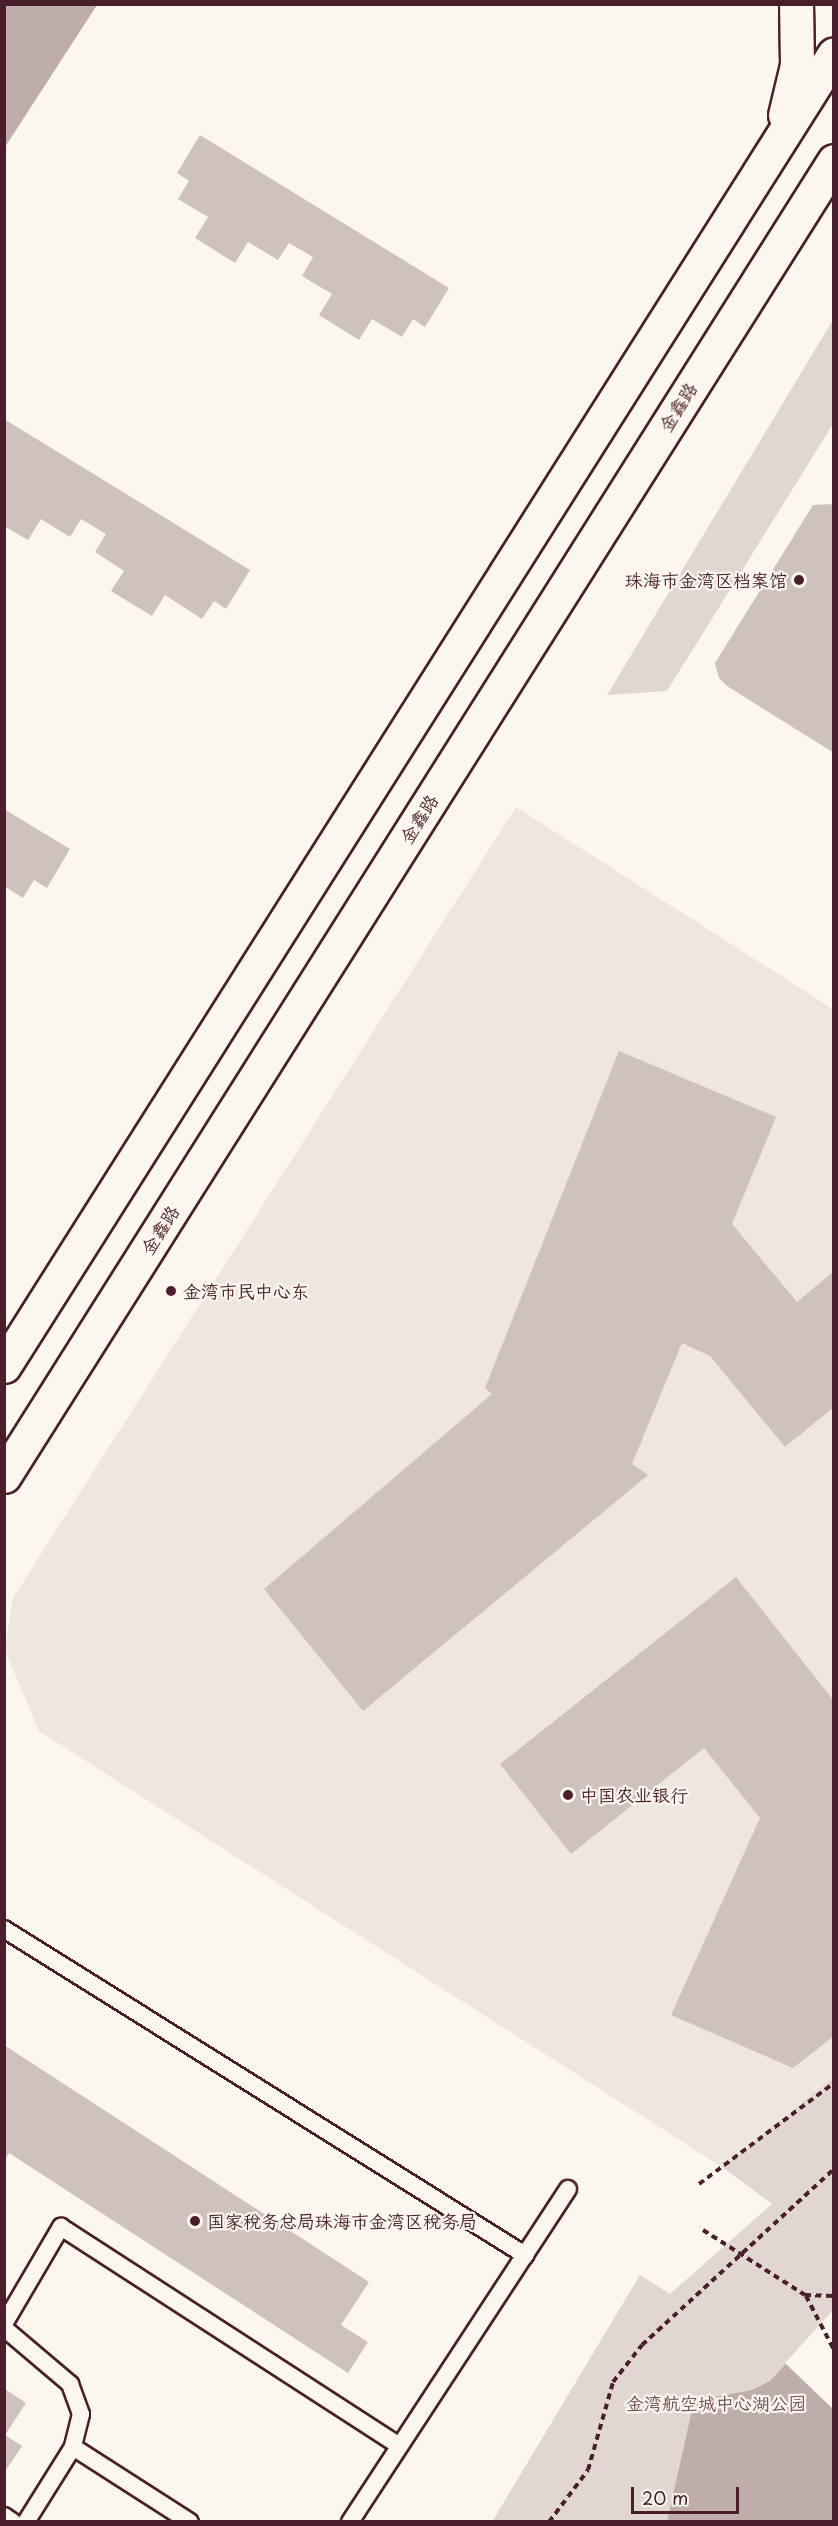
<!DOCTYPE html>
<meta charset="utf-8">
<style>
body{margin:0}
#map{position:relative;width:838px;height:2526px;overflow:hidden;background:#fbf7ec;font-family:"Playpen Sans","LXGW WenKai TC",sans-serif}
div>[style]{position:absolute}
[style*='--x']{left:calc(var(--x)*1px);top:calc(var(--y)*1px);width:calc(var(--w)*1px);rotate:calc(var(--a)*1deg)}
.built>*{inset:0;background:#eee7de}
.green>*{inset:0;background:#e2d7d0}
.water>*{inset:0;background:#bfadaa}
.pier>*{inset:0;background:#fbf7ec}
.building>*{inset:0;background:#cfc2bc}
.path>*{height:4px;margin-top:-2px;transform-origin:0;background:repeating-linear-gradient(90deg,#4a1f2b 0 6px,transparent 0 10.5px)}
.roads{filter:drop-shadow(2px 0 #4a1f2b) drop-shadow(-2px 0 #4a1f2b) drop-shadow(0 2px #4a1f2b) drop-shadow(0 -2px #4a1f2b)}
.lane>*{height:16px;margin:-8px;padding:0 8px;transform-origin:8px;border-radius:8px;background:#fbf7ec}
.secondary>*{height:33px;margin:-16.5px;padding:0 16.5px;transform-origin:16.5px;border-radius:16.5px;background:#fbf7ec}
.dots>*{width:16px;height:16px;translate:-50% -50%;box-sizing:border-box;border:3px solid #fbf7ec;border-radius:50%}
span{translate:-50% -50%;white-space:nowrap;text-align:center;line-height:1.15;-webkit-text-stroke:4.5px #fbf7ec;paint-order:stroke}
.street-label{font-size:18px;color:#4a1f2b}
.poi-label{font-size:18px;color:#4a1f2b}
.right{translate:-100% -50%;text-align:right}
.left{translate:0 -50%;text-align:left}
.park-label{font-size:18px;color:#704d54}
.frame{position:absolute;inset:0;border:6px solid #4a1f2b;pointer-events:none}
.scale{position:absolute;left:631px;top:2487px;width:108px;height:27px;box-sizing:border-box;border:3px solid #4a1f2b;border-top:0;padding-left:8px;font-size:18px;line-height:21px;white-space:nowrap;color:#4a1f2b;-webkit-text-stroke:4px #fbf7ec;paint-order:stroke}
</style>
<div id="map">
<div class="built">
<i style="clip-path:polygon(516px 807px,833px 1009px,833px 2078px,722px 2167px,39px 1731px,5px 1650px,13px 1598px)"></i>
</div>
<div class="green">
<i style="clip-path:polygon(833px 320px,833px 424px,667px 691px,607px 695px)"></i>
<i style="clip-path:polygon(833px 2078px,833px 2521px,492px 2522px,640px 2275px,670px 2294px,772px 2204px,722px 2167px)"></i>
</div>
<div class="water">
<i style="clip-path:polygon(5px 4px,97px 5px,5px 147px,4px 5px)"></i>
<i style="clip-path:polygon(833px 2312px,833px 2521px,667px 2522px,694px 2401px,752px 2390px,770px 2381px)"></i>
</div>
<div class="pier">
<i style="clip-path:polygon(834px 2309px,834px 2409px,833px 2409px,785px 2363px)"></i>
</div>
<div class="building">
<i style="clip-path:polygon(200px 135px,449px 288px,425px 327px,413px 319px,402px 337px,372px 319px,359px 340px,319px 315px,332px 294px,302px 276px,313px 257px,289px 243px,278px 260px,248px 242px,235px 263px,195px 238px,208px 217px,178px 199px,189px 181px,177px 173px)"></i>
<i style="clip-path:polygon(4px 419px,250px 570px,226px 609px,214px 601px,202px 619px,165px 595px,152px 616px,111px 591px,124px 571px,95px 552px,106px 534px,81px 519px,70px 537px,41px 519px,28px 540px,4px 526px)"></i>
<i style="clip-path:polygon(834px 504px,834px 753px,727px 686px,719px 678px,715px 663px,813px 505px)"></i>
<i style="clip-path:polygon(4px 809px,70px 849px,47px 888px,34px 880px,23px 898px,4px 886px)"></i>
<i style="clip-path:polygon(619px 1051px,776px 1117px,732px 1224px,797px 1302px,834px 1271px,834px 1407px,785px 1447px,710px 1356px,682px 1343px,632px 1464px,648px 1475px,363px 1711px,264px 1589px,492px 1394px,485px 1388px)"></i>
<i style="clip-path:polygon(736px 1577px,834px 1701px,834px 2036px,793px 2068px,671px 2015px,760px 1818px,704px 1748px,571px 1854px,500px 1764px)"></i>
<i style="clip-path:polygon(4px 2045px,369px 2282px,341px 2325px,368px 2342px,348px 2373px,9px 2153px,4px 2161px)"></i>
<i style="clip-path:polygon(5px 2389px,26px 2403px,5px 2435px,22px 2446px,4px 2473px)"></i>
</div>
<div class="path">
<i style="--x:699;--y:2184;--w:169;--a:-36.8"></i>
<i style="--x:703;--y:2230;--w:121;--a:32.5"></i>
<i style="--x:805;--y:2295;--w:29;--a:2"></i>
<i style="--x:806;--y:2296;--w:61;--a:62.6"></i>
<i style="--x:549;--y:2522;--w:65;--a:-53.1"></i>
<i style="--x:588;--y:2470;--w:91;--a:-74.1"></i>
<i style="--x:613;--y:2382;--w:47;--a:-51.9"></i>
<i style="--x:642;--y:2345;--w:260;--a:-42.5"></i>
</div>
<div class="roads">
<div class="lane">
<i style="--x:4;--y:1929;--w:615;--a:32.04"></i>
<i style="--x:4;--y:2324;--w:113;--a:-59.6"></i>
<i style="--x:61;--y:2227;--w:403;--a:32.9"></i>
<i style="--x:4;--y:2328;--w:87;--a:40.3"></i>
<i style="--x:70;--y:2384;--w:32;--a:70"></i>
<i style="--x:81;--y:2414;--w:34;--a:104"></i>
<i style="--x:73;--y:2447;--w:89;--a:122.1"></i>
<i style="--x:73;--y:2447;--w:139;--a:32.7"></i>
<i style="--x:4;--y:2516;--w:11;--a:34"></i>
<i style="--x:350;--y:2522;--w:398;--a:-56.8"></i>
</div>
<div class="secondary">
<i style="--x:785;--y:115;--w:51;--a:-76.5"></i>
<i style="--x:797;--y:65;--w:61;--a:-90.9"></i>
<i style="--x:4;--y:1366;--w:1552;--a:-57.68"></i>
<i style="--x:4;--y:1476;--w:1555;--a:-57.74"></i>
</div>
</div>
<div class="dots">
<i style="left:799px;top:580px;background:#4a1f2b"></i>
<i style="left:171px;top:1291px;background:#4a1f2b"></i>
<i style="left:568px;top:1795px;background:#4a1f2b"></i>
<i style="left:195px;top:2221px;background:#4a1f2b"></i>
</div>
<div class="street-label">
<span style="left:678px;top:407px;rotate:-58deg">金鑫路</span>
<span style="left:419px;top:819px;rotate:-58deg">金鑫路</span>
<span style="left:160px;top:1230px;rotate:-58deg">金鑫路</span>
</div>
<div class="poi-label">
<span class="right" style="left:787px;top:580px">珠海市金湾区档案馆</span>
<span class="left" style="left:183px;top:1291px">金湾市民中心东</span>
<span class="left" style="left:580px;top:1795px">中国农业银行</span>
<span class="left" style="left:207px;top:2221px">国家税务总局珠海市金湾区税务局</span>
</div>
<div class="park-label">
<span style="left:716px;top:2403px">金湾航空城中心湖公园</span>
</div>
<div class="frame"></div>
<div class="scale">20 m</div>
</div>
